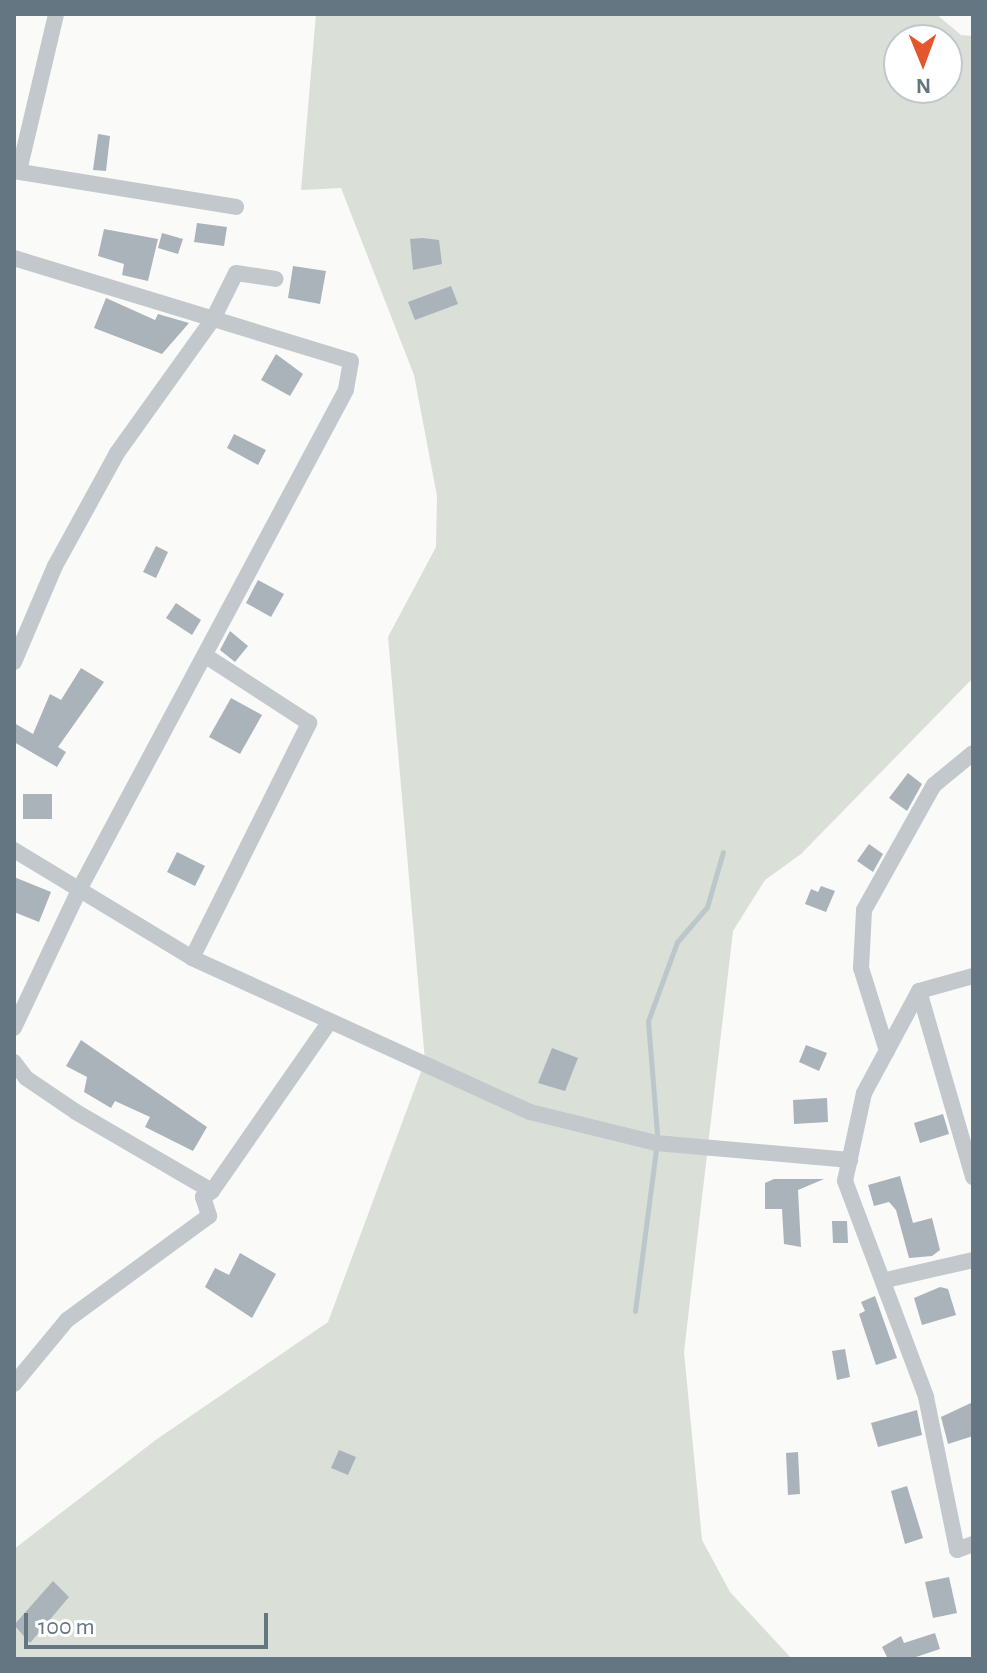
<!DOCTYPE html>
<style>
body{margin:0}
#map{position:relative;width:987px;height:1673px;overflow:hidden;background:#fafaf8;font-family:"Alegreya Sans",sans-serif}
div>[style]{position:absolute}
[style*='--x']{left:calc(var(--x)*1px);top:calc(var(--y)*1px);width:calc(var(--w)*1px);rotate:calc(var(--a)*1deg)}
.green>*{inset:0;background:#dadfd7}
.stream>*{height:5px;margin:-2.5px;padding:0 2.5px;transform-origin:2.5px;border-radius:2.5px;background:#bbc7cb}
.building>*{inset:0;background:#aab3b9}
.minor>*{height:16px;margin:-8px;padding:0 8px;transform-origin:8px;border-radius:8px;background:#c3c8cc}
span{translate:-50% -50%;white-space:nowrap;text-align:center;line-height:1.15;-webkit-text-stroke:8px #fff;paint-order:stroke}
.frame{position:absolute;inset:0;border:16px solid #657683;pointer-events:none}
.north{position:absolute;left:883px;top:24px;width:80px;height:80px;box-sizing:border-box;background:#fff;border:2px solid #c1c8cd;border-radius:50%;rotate:179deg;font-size:22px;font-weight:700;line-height:32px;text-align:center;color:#657683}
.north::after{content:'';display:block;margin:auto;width:28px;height:36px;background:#e4572e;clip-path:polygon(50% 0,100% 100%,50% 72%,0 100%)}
.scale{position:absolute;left:24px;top:1613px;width:244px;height:36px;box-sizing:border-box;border:4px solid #657683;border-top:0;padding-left:10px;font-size:24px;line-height:28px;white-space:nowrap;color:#657683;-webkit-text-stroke:6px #fff;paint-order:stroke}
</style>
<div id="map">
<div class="green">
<i style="clip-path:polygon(evenodd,316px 14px,936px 14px,961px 35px,973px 36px,973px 678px,801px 854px,765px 880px,733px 931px,684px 1352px,702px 1540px,730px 1592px,792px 1659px,14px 1659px,14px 1549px,157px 1439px,328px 1322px,425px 1061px,388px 637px,436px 547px,437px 496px,414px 375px,341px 188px,301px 190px,316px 14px,899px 40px,947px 40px,947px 88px,899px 88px,899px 40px)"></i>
</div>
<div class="stream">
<i style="--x:657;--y:1133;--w:112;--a:-94.6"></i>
<i style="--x:648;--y:1021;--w:84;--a:-69.8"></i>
<i style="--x:677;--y:942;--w:46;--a:-49.4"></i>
<i style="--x:707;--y:907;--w:57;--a:-73.8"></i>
<i style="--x:635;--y:1311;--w:163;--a:-82.6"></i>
</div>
<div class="building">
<i style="clip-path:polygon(98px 134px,110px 136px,106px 171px,93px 170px)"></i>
<i style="clip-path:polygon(197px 223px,227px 227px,224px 246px,194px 242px)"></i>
<i style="clip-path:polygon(104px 229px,158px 239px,148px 281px,122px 275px,124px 264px,98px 256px)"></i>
<i style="clip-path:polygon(162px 233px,183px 239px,178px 254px,158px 248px)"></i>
<i style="clip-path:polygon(423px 238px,439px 240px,442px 264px,413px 270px,410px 239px)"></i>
<i style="clip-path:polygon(293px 266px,326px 271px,320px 304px,288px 298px)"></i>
<i style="clip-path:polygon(451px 286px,458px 304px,415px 320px,408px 302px)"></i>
<i style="clip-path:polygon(106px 298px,155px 320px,158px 314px,189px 323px,162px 354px,94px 328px)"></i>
<i style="clip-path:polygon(276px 354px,303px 374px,290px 396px,261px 380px)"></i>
<i style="clip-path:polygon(234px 434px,266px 450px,258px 465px,227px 448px)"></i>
<i style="clip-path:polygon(156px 546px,168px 552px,156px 578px,143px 572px)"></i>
<i style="clip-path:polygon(258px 580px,284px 594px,271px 617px,246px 603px)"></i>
<i style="clip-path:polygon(176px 603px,201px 620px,192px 635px,166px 618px)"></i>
<i style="clip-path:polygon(230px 631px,248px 646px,235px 662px,220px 650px)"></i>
<i style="clip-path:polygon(81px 668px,104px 682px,58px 747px,66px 752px,57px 767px,14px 742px,14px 723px,33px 734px,50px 694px,61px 700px)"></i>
<i style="clip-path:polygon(231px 698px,262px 715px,240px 754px,209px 737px)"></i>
<i style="clip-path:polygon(908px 773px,922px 784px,907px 811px,889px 798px)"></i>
<i style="clip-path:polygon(23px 794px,52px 794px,52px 819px,23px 819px)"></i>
<i style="clip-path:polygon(869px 844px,883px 854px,873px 872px,857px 861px)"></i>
<i style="clip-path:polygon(177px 852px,205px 866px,195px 886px,167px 872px)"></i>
<i style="clip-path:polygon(14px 877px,51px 892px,39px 922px,14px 912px)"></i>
<i style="clip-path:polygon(821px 886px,835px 891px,826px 912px,805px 904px,811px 889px,818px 892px)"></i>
<i style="clip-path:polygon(81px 1040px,207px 1127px,193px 1151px,145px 1127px,150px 1117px,115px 1101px,111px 1108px,84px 1092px,87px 1077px,66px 1066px)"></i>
<i style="clip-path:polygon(806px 1045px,827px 1053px,819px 1071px,799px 1062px)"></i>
<i style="clip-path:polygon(552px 1048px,578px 1058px,565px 1091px,538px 1083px)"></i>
<i style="clip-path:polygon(827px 1098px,828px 1122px,794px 1124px,793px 1100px)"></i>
<i style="clip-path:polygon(943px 1114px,949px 1134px,920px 1143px,914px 1123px)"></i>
<i style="clip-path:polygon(900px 1176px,913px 1223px,932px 1218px,940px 1250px,932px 1256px,909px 1258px,896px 1210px,889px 1202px,874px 1206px,868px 1185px)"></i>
<i style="clip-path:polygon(774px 1179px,824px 1179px,798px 1190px,801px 1247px,784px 1244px,782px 1209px,765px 1209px,765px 1183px)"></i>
<i style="clip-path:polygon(832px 1221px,847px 1221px,848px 1243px,833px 1243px)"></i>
<i style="clip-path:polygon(240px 1253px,276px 1274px,252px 1318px,205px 1287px,215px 1268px,229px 1275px)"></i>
<i style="clip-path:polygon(940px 1287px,948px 1289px,956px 1315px,922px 1325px,914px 1298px)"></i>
<i style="clip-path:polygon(875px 1296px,897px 1358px,876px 1365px,859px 1314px,865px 1311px,861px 1302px)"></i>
<i style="clip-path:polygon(845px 1349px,850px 1377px,837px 1380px,832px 1351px)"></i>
<i style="clip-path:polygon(973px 1402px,973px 1436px,948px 1444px,941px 1417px)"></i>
<i style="clip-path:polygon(917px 1410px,922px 1435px,878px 1447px,871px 1423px)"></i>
<i style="clip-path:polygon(339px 1450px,356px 1457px,348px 1475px,331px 1468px)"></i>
<i style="clip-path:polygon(798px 1452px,800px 1494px,788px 1495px,786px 1453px)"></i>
<i style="clip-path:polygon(907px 1486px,923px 1538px,905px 1544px,891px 1491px)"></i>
<i style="clip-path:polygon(949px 1577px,957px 1613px,933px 1618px,925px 1582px)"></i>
<i style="clip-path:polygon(53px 1581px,69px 1597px,30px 1643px,14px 1625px)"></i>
<i style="clip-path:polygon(935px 1633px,940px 1649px,910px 1659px,888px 1659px,882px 1647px,901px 1636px,904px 1643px)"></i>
</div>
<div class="minor">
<i style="--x:14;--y:171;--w:225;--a:9.2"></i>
<i style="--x:19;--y:171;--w:160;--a:-76.7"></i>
<i style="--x:14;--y:258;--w:352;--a:17"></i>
<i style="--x:351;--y:361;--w:29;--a:100"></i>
<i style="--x:346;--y:390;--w:562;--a:118.11"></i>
<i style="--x:81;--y:886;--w:157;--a:115.3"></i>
<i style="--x:14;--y:662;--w:104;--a:-66.9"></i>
<i style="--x:55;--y:566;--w:129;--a:-61.2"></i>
<i style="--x:117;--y:453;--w:165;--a:-54.4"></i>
<i style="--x:213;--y:319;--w:51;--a:-63.4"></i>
<i style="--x:236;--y:273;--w:40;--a:8.5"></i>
<i style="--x:14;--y:850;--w:208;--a:31.2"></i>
<i style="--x:192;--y:958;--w:371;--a:24.5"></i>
<i style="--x:530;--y:1112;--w:130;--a:13.8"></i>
<i style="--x:656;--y:1143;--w:195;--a:5"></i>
<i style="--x:192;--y:958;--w:263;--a:-63.5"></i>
<i style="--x:309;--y:723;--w:123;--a:-147"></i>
<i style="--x:973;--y:976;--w:56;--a:164.5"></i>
<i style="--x:919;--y:991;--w:116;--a:118.3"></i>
<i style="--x:864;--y:1093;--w:90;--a:102.2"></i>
<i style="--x:845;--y:1181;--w:231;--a:69.4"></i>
<i style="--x:926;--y:1397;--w:156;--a:78.5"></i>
<i style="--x:957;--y:1550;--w:17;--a:-21"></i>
<i style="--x:919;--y:991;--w:194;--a:73.8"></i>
<i style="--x:887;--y:1051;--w:87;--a:-107.4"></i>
<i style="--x:861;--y:968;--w:58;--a:-87"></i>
<i style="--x:864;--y:910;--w:143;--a:-60.8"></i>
<i style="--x:934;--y:785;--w:50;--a:-39.4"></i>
<i style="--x:14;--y:1062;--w:20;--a:53"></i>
<i style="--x:26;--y:1078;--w:60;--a:34.2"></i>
<i style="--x:76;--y:1112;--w:157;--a:30.2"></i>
<i style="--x:212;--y:1191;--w:11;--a:146"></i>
<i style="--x:203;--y:1197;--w:20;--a:72"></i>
<i style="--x:209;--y:1216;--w:176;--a:143.8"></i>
<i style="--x:67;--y:1320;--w:83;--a:129.6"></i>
<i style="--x:212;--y:1191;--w:203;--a:-55.2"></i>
<i style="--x:886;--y:1280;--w:89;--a:-12.9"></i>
</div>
<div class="frame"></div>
<div class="north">N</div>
<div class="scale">100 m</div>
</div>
